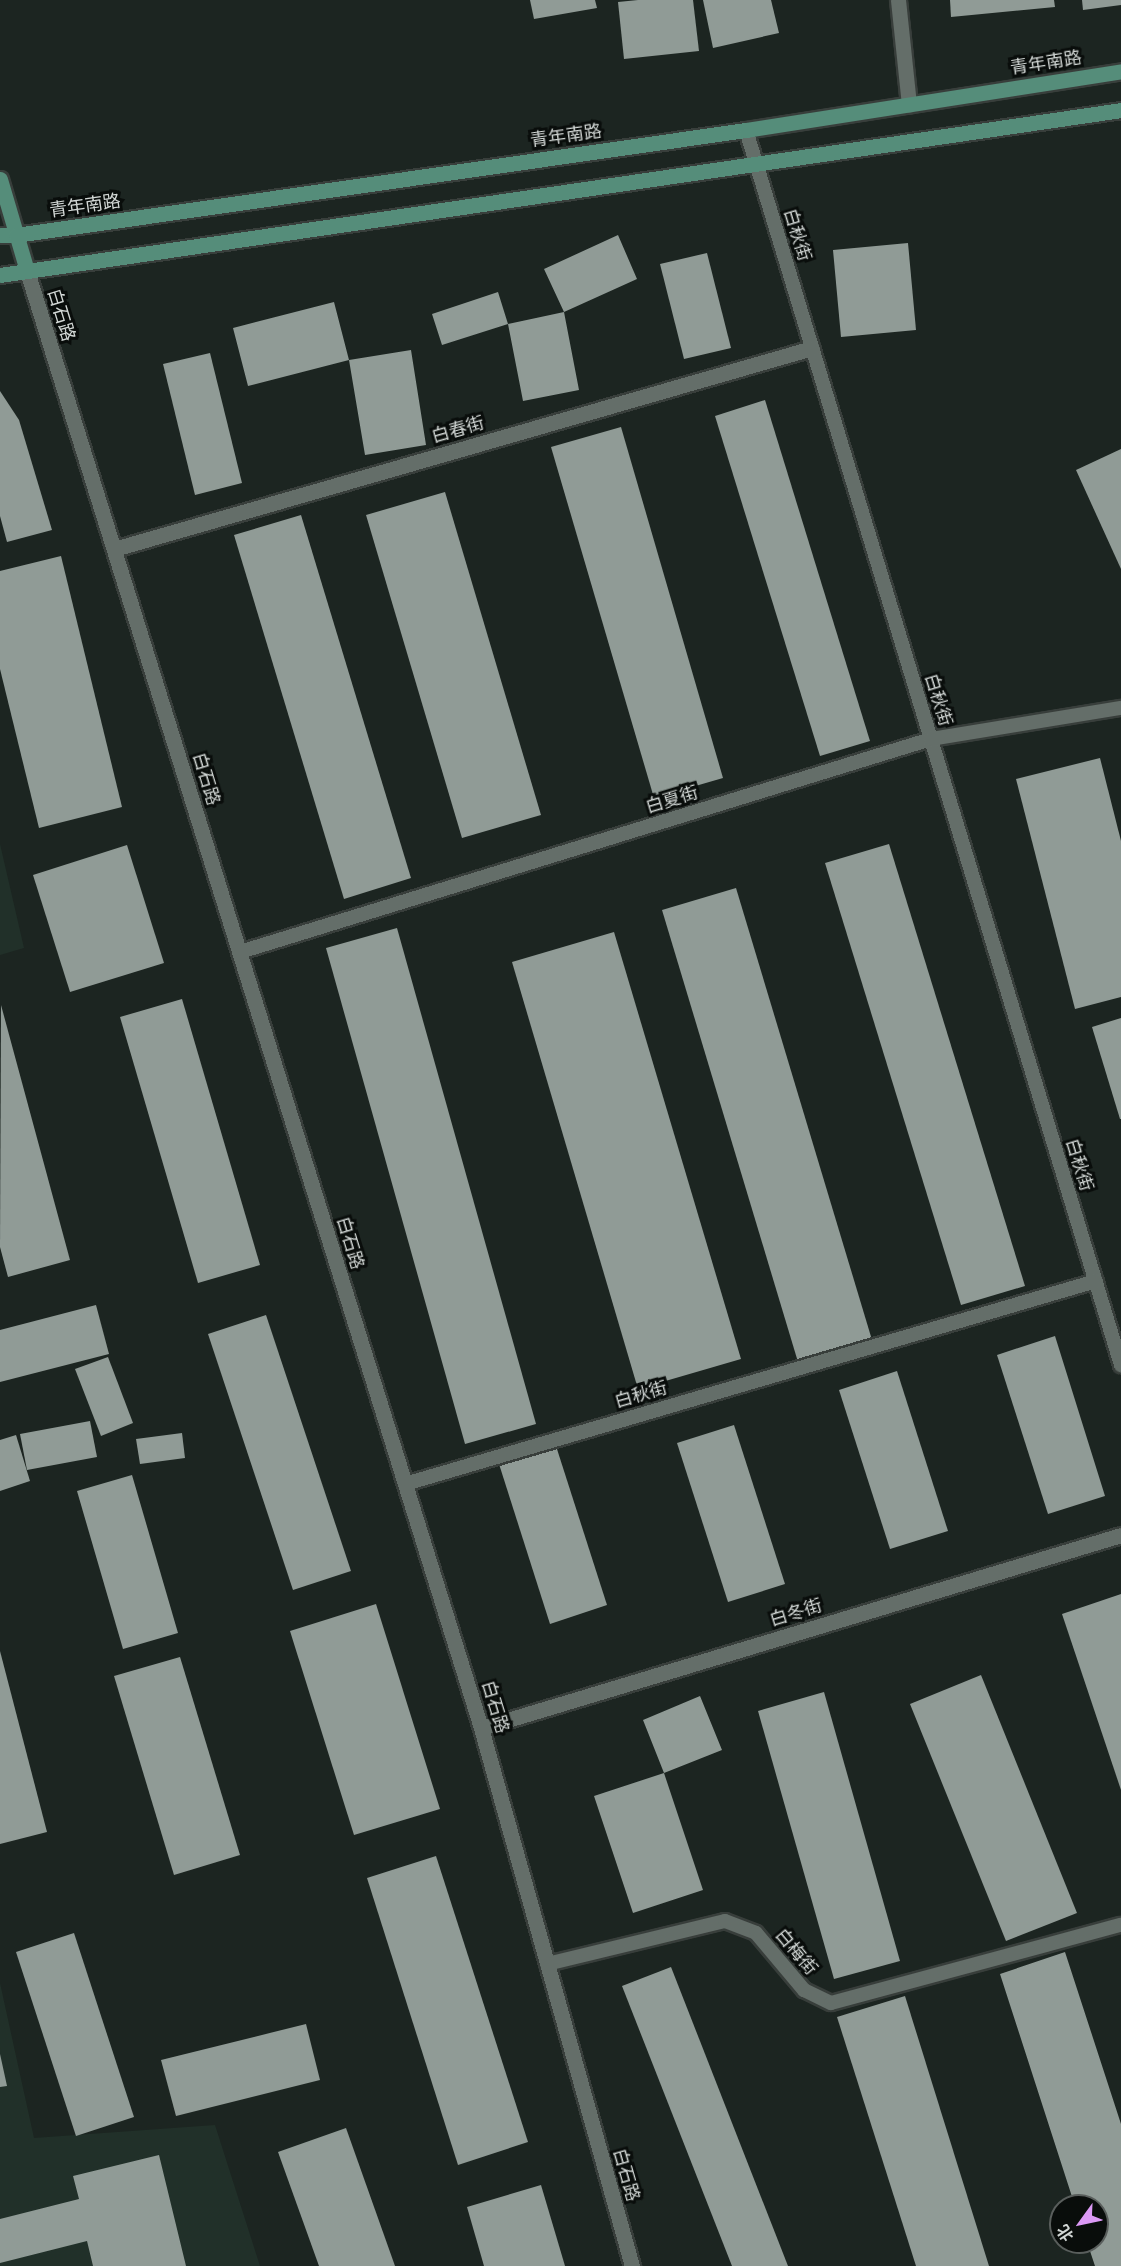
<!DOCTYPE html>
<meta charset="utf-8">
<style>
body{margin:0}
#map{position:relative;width:1121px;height:2266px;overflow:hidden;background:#1c2521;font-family:Karla,"Noto Sans SC",sans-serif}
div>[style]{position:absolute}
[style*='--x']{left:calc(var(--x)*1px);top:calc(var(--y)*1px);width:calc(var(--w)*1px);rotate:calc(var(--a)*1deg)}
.built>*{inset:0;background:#213029}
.building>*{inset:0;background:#909b96}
.roads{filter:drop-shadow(2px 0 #383e3b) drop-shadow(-2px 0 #383e3b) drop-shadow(0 2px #383e3b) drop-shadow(0 -2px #383e3b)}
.service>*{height:14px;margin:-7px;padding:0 7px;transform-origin:7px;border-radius:7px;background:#646e69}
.minor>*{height:15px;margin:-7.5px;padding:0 7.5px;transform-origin:7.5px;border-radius:7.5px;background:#646e69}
.tertiary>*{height:15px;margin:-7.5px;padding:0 7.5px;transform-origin:7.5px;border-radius:7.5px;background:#646e69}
.secondary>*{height:15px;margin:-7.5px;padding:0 7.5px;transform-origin:7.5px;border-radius:7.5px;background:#558d7a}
span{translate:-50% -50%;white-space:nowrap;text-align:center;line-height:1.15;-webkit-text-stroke:6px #090d0b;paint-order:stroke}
.street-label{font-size:18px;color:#d2d7d5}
.north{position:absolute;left:1049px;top:2194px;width:60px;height:60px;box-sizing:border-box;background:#090d0b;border:2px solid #595e5c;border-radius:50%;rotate:237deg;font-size:16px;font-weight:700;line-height:24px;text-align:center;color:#d2d7d5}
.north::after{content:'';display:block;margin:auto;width:21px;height:27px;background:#db99f5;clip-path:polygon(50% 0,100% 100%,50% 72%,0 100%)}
</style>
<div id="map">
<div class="built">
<i style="clip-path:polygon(0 844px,24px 948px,0 955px)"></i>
<i style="clip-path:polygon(0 1983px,34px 2138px,215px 2125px,260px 2266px,0 2266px)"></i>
</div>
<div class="building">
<i style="clip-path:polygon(530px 0,595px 0,597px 8px,534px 19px)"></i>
<i style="clip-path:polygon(638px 0,693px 0,699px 51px,624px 59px,618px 2px)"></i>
<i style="clip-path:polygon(703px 0,771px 0,779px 33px,713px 48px)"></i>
<i style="clip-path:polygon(950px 0,1054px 0,1055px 7px,951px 17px)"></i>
<i style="clip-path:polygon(1082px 0,1121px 0,1121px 5px,1083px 10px)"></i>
<i style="clip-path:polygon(618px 235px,637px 279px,564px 312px,579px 390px,523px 401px,508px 324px,442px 345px,432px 314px,498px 292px,508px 324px,564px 312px,544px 269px)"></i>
<i style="clip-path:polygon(908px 243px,916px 330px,841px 337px,833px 250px)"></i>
<i style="clip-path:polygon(707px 253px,731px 348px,684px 359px,660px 264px)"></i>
<i style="clip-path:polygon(334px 302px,349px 360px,411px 350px,426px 445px,365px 455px,349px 360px,248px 386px,233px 328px)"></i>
<i style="clip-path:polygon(210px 353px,242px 483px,195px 495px,163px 364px)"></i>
<i style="clip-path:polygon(0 391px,19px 420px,52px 530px,7px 542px,0 516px)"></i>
<i style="clip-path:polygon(765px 400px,870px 741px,820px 756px,715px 416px)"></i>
<i style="clip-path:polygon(621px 427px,723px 778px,654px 798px,551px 447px)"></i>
<i style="clip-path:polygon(1121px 449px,1121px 569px,1076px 470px)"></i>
<i style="clip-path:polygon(445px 492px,541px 815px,462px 838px,366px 515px)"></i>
<i style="clip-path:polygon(301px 515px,411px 878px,344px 899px,234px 535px)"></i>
<i style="clip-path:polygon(61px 556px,122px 807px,39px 828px,0 669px,0 571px)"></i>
<i style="clip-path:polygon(1100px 758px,1121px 841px,1121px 997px,1075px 1009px,1016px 779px)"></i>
<i style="clip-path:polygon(889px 844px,1025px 1286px,961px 1305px,825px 863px)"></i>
<i style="clip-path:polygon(127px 845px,164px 963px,70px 992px,33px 875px)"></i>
<i style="clip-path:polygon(736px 888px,872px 1340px,798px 1362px,662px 910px)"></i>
<i style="clip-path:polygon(397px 928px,536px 1424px,465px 1444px,326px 948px)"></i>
<i style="clip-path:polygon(614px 932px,741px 1359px,638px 1389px,512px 962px)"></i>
<i style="clip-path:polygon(182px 999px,260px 1265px,198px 1283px,120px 1017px)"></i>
<i style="clip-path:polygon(1px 1005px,70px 1260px,8px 1277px,0 1247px)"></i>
<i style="clip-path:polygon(1121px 1018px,1121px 1119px,1120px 1119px,1092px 1027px)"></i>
<i style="clip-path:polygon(96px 1305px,109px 1354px,0 1382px,0 1330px)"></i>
<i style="clip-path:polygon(266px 1315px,351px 1571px,293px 1590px,208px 1334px)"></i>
<i style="clip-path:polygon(1055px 1336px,1105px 1496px,1048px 1514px,997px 1355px)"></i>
<i style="clip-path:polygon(108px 1357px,133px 1423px,101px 1436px,75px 1369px)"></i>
<i style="clip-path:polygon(897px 1371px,948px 1531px,890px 1549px,839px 1390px)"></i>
<i style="clip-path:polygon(90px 1421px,97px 1457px,27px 1470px,20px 1434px)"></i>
<i style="clip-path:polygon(734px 1425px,785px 1584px,728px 1602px,677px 1443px)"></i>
<i style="clip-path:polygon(182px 1433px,185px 1458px,140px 1464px,136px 1439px)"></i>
<i style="clip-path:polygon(16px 1435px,30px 1481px,0 1491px,0 1440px)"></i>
<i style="clip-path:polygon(556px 1446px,607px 1605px,550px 1624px,499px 1464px)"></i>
<i style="clip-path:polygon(132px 1475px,178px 1633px,123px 1649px,77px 1491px)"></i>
<i style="clip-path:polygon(1121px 1594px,1121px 1790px,1062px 1614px)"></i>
<i style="clip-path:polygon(376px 1604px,440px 1809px,354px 1835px,290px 1631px)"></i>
<i style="clip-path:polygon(0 1651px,47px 1832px,0 1844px)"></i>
<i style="clip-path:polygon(180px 1657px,240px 1855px,174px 1875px,114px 1676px)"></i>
<i style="clip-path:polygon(981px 1675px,1077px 1913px,1006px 1941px,910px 1704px)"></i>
<i style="clip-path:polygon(824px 1692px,900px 1961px,834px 1979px,758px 1711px)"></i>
<i style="clip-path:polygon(700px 1696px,722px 1750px,664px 1773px,703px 1890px,633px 1913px,594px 1796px,664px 1773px,643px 1720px)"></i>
<i style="clip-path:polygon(436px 1856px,528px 2142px,458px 2165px,367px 1878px)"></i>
<i style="clip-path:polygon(74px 1933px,134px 2117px,76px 2136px,16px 1952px)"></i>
<i style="clip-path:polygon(1065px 1952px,1121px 2124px,1121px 2266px,1095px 2266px,1087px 2242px,1097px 2242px,1097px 2206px,1075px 2206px,1000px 1974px)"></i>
<i style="clip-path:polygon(671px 1967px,788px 2266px,732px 2266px,622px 1986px)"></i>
<i style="clip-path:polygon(905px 1996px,989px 2266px,916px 2266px,837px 2017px)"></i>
<i style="clip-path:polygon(306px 2024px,320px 2080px,176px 2116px,161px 2060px)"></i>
<i style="clip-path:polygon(0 2054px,7px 2086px,0 2087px)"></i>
<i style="clip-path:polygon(346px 2128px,395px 2266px,319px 2266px,278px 2152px)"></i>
<i style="clip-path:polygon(159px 2155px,186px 2266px,93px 2266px,87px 2241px,0 2263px,0 2219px,79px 2199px,73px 2176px)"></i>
<i style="clip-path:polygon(541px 2185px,565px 2266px,484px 2266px,467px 2207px)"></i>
</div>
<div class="roads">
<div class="service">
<i style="--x:746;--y:130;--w:1291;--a:73.11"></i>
<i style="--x:240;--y:952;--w:723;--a:-17.13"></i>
<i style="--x:931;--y:739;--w:193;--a:-9.3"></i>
<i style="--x:405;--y:1484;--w:720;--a:-16.37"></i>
<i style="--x:547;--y:1964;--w:183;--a:-13.6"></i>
<i style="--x:725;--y:1921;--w:33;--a:21"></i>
<i style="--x:756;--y:1933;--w:75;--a:49.9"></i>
<i style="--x:804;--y:1990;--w:30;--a:26"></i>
<i style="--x:831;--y:2003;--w:300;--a:-15.1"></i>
</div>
<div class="minor">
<i style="--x:898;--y:0;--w:105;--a:84"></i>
<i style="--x:114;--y:549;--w:726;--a:-16.06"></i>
<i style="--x:481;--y:1728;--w:668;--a:-16.78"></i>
</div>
<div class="tertiary">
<i style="--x:27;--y:271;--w:1526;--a:72.69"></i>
<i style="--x:481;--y:1728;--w:559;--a:74.32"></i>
</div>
<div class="secondary">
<i style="--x:0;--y:179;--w:96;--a:73.6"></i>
<i style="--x:0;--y:235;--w:16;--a:0"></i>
<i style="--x:16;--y:235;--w:738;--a:-8.19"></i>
<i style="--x:746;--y:130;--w:380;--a:-8.9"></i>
<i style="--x:0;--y:275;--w:1133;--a:-8.37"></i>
</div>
</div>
<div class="street-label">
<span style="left:1046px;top:63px;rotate:-9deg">青年南路</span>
<span style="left:566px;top:136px;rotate:-8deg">青年南路</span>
<span style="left:85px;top:206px;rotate:-8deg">青年南路</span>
<span style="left:797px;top:235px;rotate:73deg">白秋街</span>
<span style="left:61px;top:315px;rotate:73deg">白石路</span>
<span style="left:458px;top:430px;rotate:-16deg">白春街</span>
<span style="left:938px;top:700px;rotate:73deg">白秋街</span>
<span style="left:206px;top:779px;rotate:73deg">白石路</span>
<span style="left:672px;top:800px;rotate:-17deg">白夏街</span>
<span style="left:1079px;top:1165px;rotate:73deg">白秋街</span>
<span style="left:350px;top:1243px;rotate:73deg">白石路</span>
<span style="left:641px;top:1395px;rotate:-16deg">白秋街</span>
<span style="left:796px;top:1613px;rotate:-17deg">白冬街</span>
<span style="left:495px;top:1707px;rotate:73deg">白石路</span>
<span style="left:796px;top:1952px;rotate:50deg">白梅街</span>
<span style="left:626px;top:2175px;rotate:74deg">白石路</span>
</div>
<div class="north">北</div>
</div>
